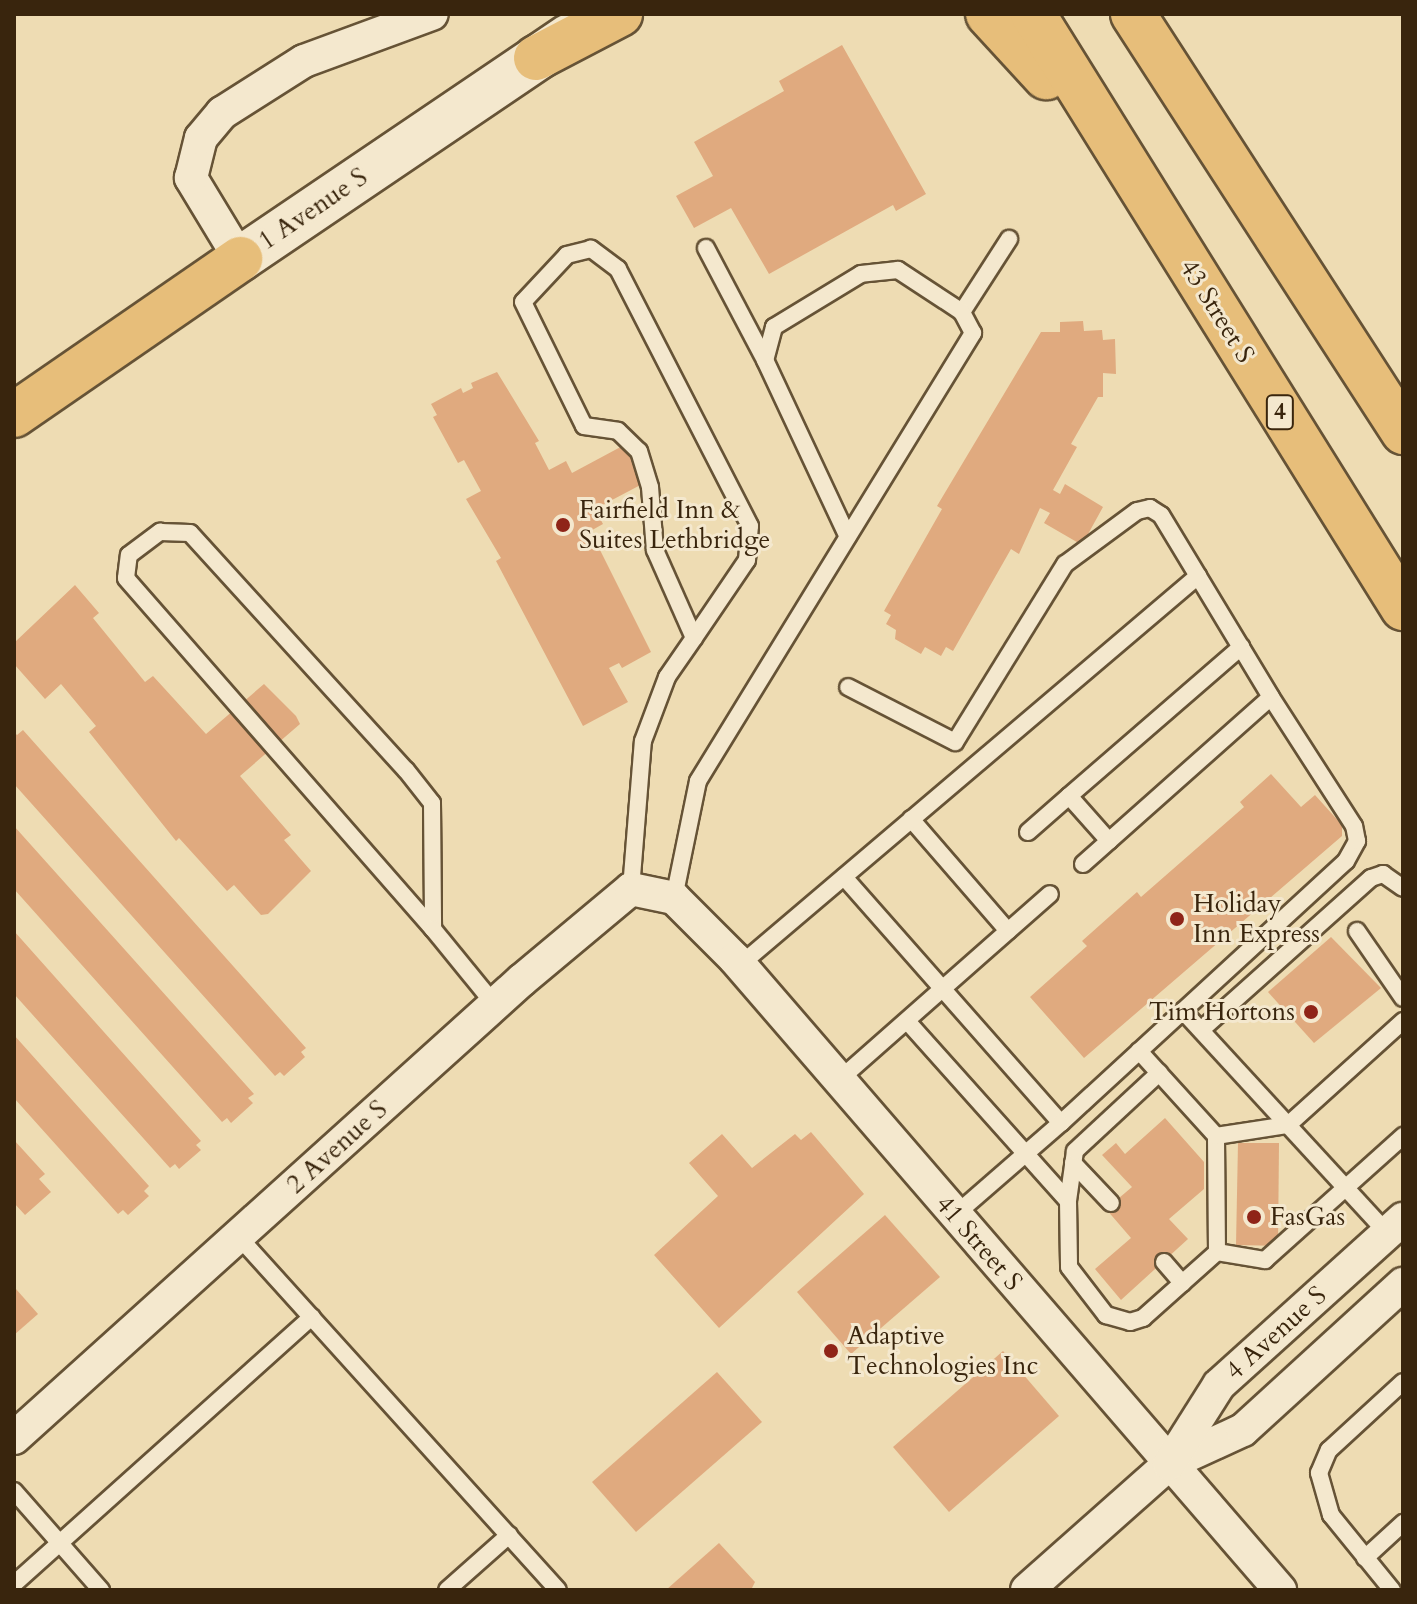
<!DOCTYPE html>
<style>
body{margin:0}
#map{position:relative;width:1417px;height:1604px;overflow:hidden;background:#eedcb3;font-family:Cardo,serif}
div>[style]{position:absolute}
[style*='--x']{left:calc(var(--x)*1px);top:calc(var(--y)*1px);width:calc(var(--w)*1px);rotate:calc(var(--a)*1deg)}
.building>*{inset:0;background:#e0aa7f}
.roads{filter:drop-shadow(2px 0 #665336) drop-shadow(-2px 0 #665336) drop-shadow(0 2px #665336) drop-shadow(0 -2px #665336)}
.service>*{height:16px;margin:-8px;padding:0 8px;transform-origin:8px;border-radius:8px;background:#f4e8ce}
.minor>*{height:32px;margin:-16px;padding:0 16px;transform-origin:16px;border-radius:16px;background:#f4e8ce}
.secondary>*{height:44px;margin:-22px;padding:0 22px;transform-origin:22px;border-radius:22px;background:#f4e8ce}
.trunk>*{height:44px;margin:-22px;padding:0 22px;transform-origin:22px;border-radius:22px;background:#e7be7a}
.dots>*{width:22px;height:22px;translate:-50% -50%;box-sizing:border-box;border:4px solid #f4e8ce;border-radius:50%}
span{translate:-50% -50%;white-space:nowrap;text-align:center;line-height:1.15;-webkit-text-stroke:6px #f4e8ce;paint-order:stroke}
.shield-label span{padding:2px 6px;background:#f4e8ce;border:2px solid;border-radius:6px;-webkit-text-stroke-width:0}
.shield-label{font-size:24px;color:#39250d;font-weight:700}
.street-label{font-size:26px;color:#39250d}
.poi-label{font-size:26px;color:#39250d}
.left{translate:0 -50%;text-align:left}
.right{translate:-100% -50%;text-align:right}
.frame{position:absolute;inset:0;border:16px solid #39250d;pointer-events:none}
</style>
<div id="map">
<div class="building">
<i style="clip-path:polygon(842px 45px,926px 194px,896px 211px,893px 205px,769px 274px,731px 208px,694px 228px,676px 196px,713px 176px,694px 142px,784px 91px,779px 81px)"></i>
<i style="clip-path:polygon(1083px 321px,1084px 331px,1102px 330px,1103px 340px,1115px 339px,1116px 374px,1103px 373px,1103px 397px,1098px 397px,1071px 444px,1077px 447px,1053px 490px,1060px 494px,1065px 484px,1103px 507px,1082px 545px,1044px 523px,1050px 513px,1040px 508px,1019px 554px,1011px 549px,953px 651px,946px 647px,941px 656px,925px 647px,921px 654px,895px 639px,896px 630px,886px 624px,891px 615px,884px 611px,942px 509px,937px 506px,1041px 332px,1060px 332px,1060px 322px)"></i>
<i style="clip-path:polygon(497px 372px,539px 441px,535px 443px,549px 470px,566px 461px,572px 473px,628px 443px,648px 481px,595px 509px,603px 524px,585px 534px,593px 549px,598px 546px,651px 652px,622px 668px,619px 663px,609px 668px,628px 702px,583px 726px,496px 561px,501px 558px,466px 499px,481px 491px,464px 460px,458px 463px,433px 417px,437px 415px,431px 404px,461px 388px,463px 393px,473px 388px,471px 383px)"></i>
<i style="clip-path:polygon(75px 585px,99px 613px,93px 618px,145px 682px,153px 676px,206px 734px,264px 684px,296px 716px,300px 724px,240px 776px,291px 835px,284px 840px,311px 871px,268px 914px,261px 915px,234px 885px,227px 891px,179px 838px,176px 841px,89px 732px,96px 726px,61px 684px,45px 699px,14px 664px,14px 643px)"></i>
<i style="clip-path:polygon(23px 730px,306px 1048px,301px 1052px,305px 1057px,284px 1076px,280px 1072px,275px 1076px,14px 784px,14px 732px,17px 735px)"></i>
<i style="clip-path:polygon(1271px 774px,1301px 807px,1315px 795px,1342px 825px,1342px 836px,1084px 1058px,1030px 997px,1087px 946px,1082px 941px,1137px 892px,1141px 897px,1244px 807px,1240px 802px)"></i>
<i style="clip-path:polygon(14px 826px,254px 1094px,248px 1098px,253px 1103px,231px 1123px,227px 1118px,222px 1122px,14px 889px)"></i>
<i style="clip-path:polygon(14px 931px,201px 1141px,196px 1145px,201px 1150px,179px 1169px,175px 1164px,170px 1168px,14px 994px)"></i>
<i style="clip-path:polygon(1331px 937px,1381px 988px,1314px 1043px,1268px 992px)"></i>
<i style="clip-path:polygon(14px 1035px,149px 1186px,144px 1191px,149px 1196px,128px 1215px,123px 1210px,118px 1214px,14px 1098px)"></i>
<i style="clip-path:polygon(1165px 1118px,1204px 1162px,1204px 1189px,1169px 1219px,1188px 1239px,1121px 1300px,1095px 1269px,1131px 1238px,1106px 1209px,1132px 1187px,1102px 1155px,1116px 1143px,1125px 1154px)"></i>
<i style="clip-path:polygon(811px 1132px,864px 1194px,719px 1328px,654px 1255px,718px 1196px,689px 1163px,722px 1134px,752px 1168px,795px 1134px,801px 1140px)"></i>
<i style="clip-path:polygon(14px 1140px,45px 1174px,39px 1179px,51px 1192px,25px 1215px,14px 1203px)"></i>
<i style="clip-path:polygon(1238px 1143px,1279px 1143px,1278px 1246px,1236px 1245px)"></i>
<i style="clip-path:polygon(885px 1215px,940px 1277px,851px 1354px,797px 1292px)"></i>
<i style="clip-path:polygon(16px 1289px,38px 1314px,14px 1335px,14px 1291px)"></i>
<i style="clip-path:polygon(1003px 1351px,1059px 1416px,949px 1512px,893px 1447px)"></i>
<i style="clip-path:polygon(717px 1372px,762px 1422px,636px 1532px,592px 1482px)"></i>
<i style="clip-path:polygon(719px 1543px,755px 1582px,751px 1590px,666px 1590px)"></i>
</div>
<div class="roads">
<div class="service">
<i style="--x:706;--y:248;--w:127;--a:62.2"></i>
<i style="--x:962;--y:312;--w:87;--a:-57.2"></i>
<i style="--x:911;--y:819;--w:148;--a:49.1"></i>
<i style="--x:1028;--y:832;--w:55;--a:-41.3"></i>
<i style="--x:1109;--y:841;--w:60;--a:-131.6"></i>
<i style="--x:1069;--y:796;--w:228;--a:-40.9"></i>
<i style="--x:1083;--y:864;--w:251;--a:-41.6"></i>
<i style="--x:1271;--y:697;--w:141;--a:-121.1"></i>
<i style="--x:844;--y:877;--w:328;--a:48.6"></i>
<i style="--x:1061;--y:1123;--w:387;--a:-42.6"></i>
<i style="--x:1346;--y:861;--w:23;--a:-61"></i>
<i style="--x:1357;--y:841;--w:15;--a:-101"></i>
<i style="--x:1354;--y:826;--w:153;--a:-122.8"></i>
<i style="--x:631;--y:889;--w:148;--a:-85.4"></i>
<i style="--x:643;--y:741;--w:68;--a:-69.4"></i>
<i style="--x:667;--y:677;--w:47;--a:-55.3"></i>
<i style="--x:694;--y:638;--w:94;--a:-55.8"></i>
<i style="--x:747;--y:560;--w:34;--a:-85"></i>
<i style="--x:750;--y:526;--w:289;--a:-117.2"></i>
<i style="--x:618;--y:269;--w:34;--a:-143"></i>
<i style="--x:591;--y:249;--w:25;--a:166"></i>
<i style="--x:567;--y:255;--w:64;--a:133.1"></i>
<i style="--x:523;--y:302;--w:138;--a:63.8"></i>
<i style="--x:584;--y:426;--w:34;--a:8"></i>
<i style="--x:618;--y:431;--w:29;--a:44"></i>
<i style="--x:639;--y:451;--w:38;--a:73"></i>
<i style="--x:650;--y:487;--w:63;--a:85.5"></i>
<i style="--x:655;--y:550;--w:96;--a:66.1"></i>
<i style="--x:674;--y:898;--w:119;--a:-78.4"></i>
<i style="--x:698;--y:781;--w:526;--a:-58.46"></i>
<i style="--x:973;--y:333;--w:24;--a:-118"></i>
<i style="--x:962;--y:312;--w:77;--a:-146.7"></i>
<i style="--x:898;--y:270;--w:37;--a:174"></i>
<i style="--x:861;--y:274;--w:102;--a:148.7"></i>
<i style="--x:774;--y:327;--w:34;--a:105"></i>
<i style="--x:765;--y:360;--w:195;--a:64.9"></i>
<i style="--x:433;--y:929;--w:466;--a:-131.2"></i>
<i style="--x:126;--y:578;--w:23;--a:-83"></i>
<i style="--x:129;--y:555;--w:39;--a:-37"></i>
<i style="--x:160;--y:532;--w:30;--a:2"></i>
<i style="--x:190;--y:533;--w:321;--a:47.7"></i>
<i style="--x:406;--y:770;--w:42;--a:51.8"></i>
<i style="--x:432;--y:803;--w:126;--a:89.5"></i>
<i style="--x:433;--y:929;--w:98;--a:50.8"></i>
<i style="--x:1357;--y:931;--w:81;--a:55.5"></i>
<i style="--x:740;--y:965;--w:601;--a:-40.34"></i>
<i style="--x:1198;--y:576;--w:71;--a:-121.2"></i>
<i style="--x:1161;--y:515;--w:13;--a:-148"></i>
<i style="--x:1150;--y:508;--w:13;--a:167"></i>
<i style="--x:1137;--y:511;--w:89;--a:143.6"></i>
<i style="--x:1065;--y:564;--w:209;--a:121.7"></i>
<i style="--x:955;--y:742;--w:120;--a:-152.8"></i>
<i style="--x:1183;--y:1011;--w:301;--a:47.4"></i>
<i style="--x:907;--y:1021;--w:241;--a:48.2"></i>
<i style="--x:1068;--y:1201;--w:66;--a:89.1"></i>
<i style="--x:1069;--y:1267;--w:61;--a:52.4"></i>
<i style="--x:1106;--y:1315;--w:25;--a:16"></i>
<i style="--x:1130;--y:1322;--w:14;--a:-17"></i>
<i style="--x:1143;--y:1318;--w:99;--a:-41.7"></i>
<i style="--x:1217;--y:1252;--w:116;--a:-90.5"></i>
<i style="--x:1216;--y:1136;--w:73;--a:-8.7"></i>
<i style="--x:1288;--y:1125;--w:155;--a:-42.1"></i>
<i style="--x:1201;--y:1030;--w:228;--a:-41.8"></i>
<i style="--x:1371;--y:878;--w:13;--a:-18"></i>
<i style="--x:1383;--y:874;--w:24;--a:35"></i>
<i style="--x:1139;--y:1051;--w:115;--a:47.8"></i>
<i style="--x:839;--y:1080;--w:281;--a:-41.4"></i>
<i style="--x:1073;--y:1163;--w:55;--a:46.5"></i>
<i style="--x:1068;--y:1201;--w:50;--a:-82"></i>
<i style="--x:1075;--y:1151;--w:115;--a:-42.9"></i>
<i style="--x:955;--y:1215;--w:140;--a:-41"></i>
<i style="--x:238;--y:1236;--w:477;--a:47.9"></i>
<i style="--x:1217;--y:1252;--w:49;--a:9.5"></i>
<i style="--x:1265;--y:1260;--w:186;--a:-41.9"></i>
<i style="--x:1164;--y:1262;--w:28;--a:49"></i>
<i style="--x:14;--y:1491;--w:132;--a:48.7"></i>
<i style="--x:1365;--y:1558;--w:52;--a:-42.6"></i>
<i style="--x:14;--y:1584;--w:400;--a:-41.9"></i>
<i style="--x:447;--y:1590;--w:83;--a:-41.6"></i>
<i style="--x:1392;--y:1590;--w:97;--a:-129.1"></i>
<i style="--x:1331;--y:1515;--w:44;--a:-105.9"></i>
<i style="--x:1319;--y:1473;--w:25;--a:-67"></i>
<i style="--x:1329;--y:1450;--w:100;--a:-42.6"></i>
</div>
<div class="minor">
<i style="--x:240;--y:259;--w:95;--a:-121.2"></i>
<i style="--x:191;--y:178;--w:41;--a:-76"></i>
<i style="--x:201;--y:138;--w:33;--a:-50"></i>
<i style="--x:222;--y:113;--w:97;--a:-32.4"></i>
<i style="--x:304;--y:61;--w:136;--a:-20.2"></i>
<i style="--x:14;--y:1438;--w:684;--a:-42.04"></i>
<i style="--x:522;--y:980;--w:142;--a:-39.9"></i>
<i style="--x:631;--y:889;--w:44;--a:11.8"></i>
<i style="--x:674;--y:898;--w:86;--a:45"></i>
<i style="--x:735;--y:959;--w:834;--a:49.18"></i>
<i style="--x:1169;--y:1464;--w:81;--a:-24.7"></i>
<i style="--x:1243;--y:1430;--w:217;--a:-42.4"></i>
<i style="--x:1027;--y:1590;--w:190;--a:-41.6"></i>
<i style="--x:1169;--y:1464;--w:93;--a:-57.7"></i>
<i style="--x:1219;--y:1385;--w:248;--a:-42.1"></i>
</div>
<div class="secondary">
<i style="--x:240;--y:259;--w:397;--a:-34.1"></i>
</div>
<div class="trunk">
<i style="--x:988;--y:14;--w:86;--a:47.4"></i>
<i style="--x:1033;--y:14;--w:700;--a:58.08"></i>
<i style="--x:1133;--y:14;--w:498;--a:57.1"></i>
<i style="--x:536;--y:58;--w:95;--a:-27.6"></i>
<i style="--x:14;--y:415;--w:275;--a:-34.6"></i>
</div>
</div>
<div class="dots">
<i style="left:563px;top:525px;background:#8f2418"></i>
<i style="left:1177px;top:919px;background:#8f2418"></i>
<i style="left:1311px;top:1012px;background:#8f2418"></i>
<i style="left:1254px;top:1217px;background:#8f2418"></i>
<i style="left:831px;top:1351px;background:#8f2418"></i>
</div>
<div class="shield-label">
<span style="left:1280px;top:412px">4</span>
</div>
<div class="street-label">
<span style="left:313px;top:209px;rotate:-34deg">1 Avenue S</span>
<span style="left:1217px;top:311px;rotate:58deg">43 Street S</span>
<span style="left:337px;top:1147px;rotate:-42deg">2 Avenue S</span>
<span style="left:979px;top:1243px;rotate:49deg">41 Street S</span>
<span style="left:1276px;top:1333px;rotate:-42deg">4 Avenue S</span>
</div>
<div class="poi-label">
<span class="left" style="left:579px;top:525px">Fairfield Inn &amp;<br>Suites Lethbridge</span>
<span class="left" style="left:1193px;top:919px">Holiday<br>Inn Express</span>
<span class="right" style="left:1295px;top:1012px">Tim Hortons</span>
<span class="left" style="left:1270px;top:1217px">FasGas</span>
<span class="left" style="left:847px;top:1351px">Adaptive<br>Technologies Inc</span>
</div>
<div class="frame"></div>
</div>
